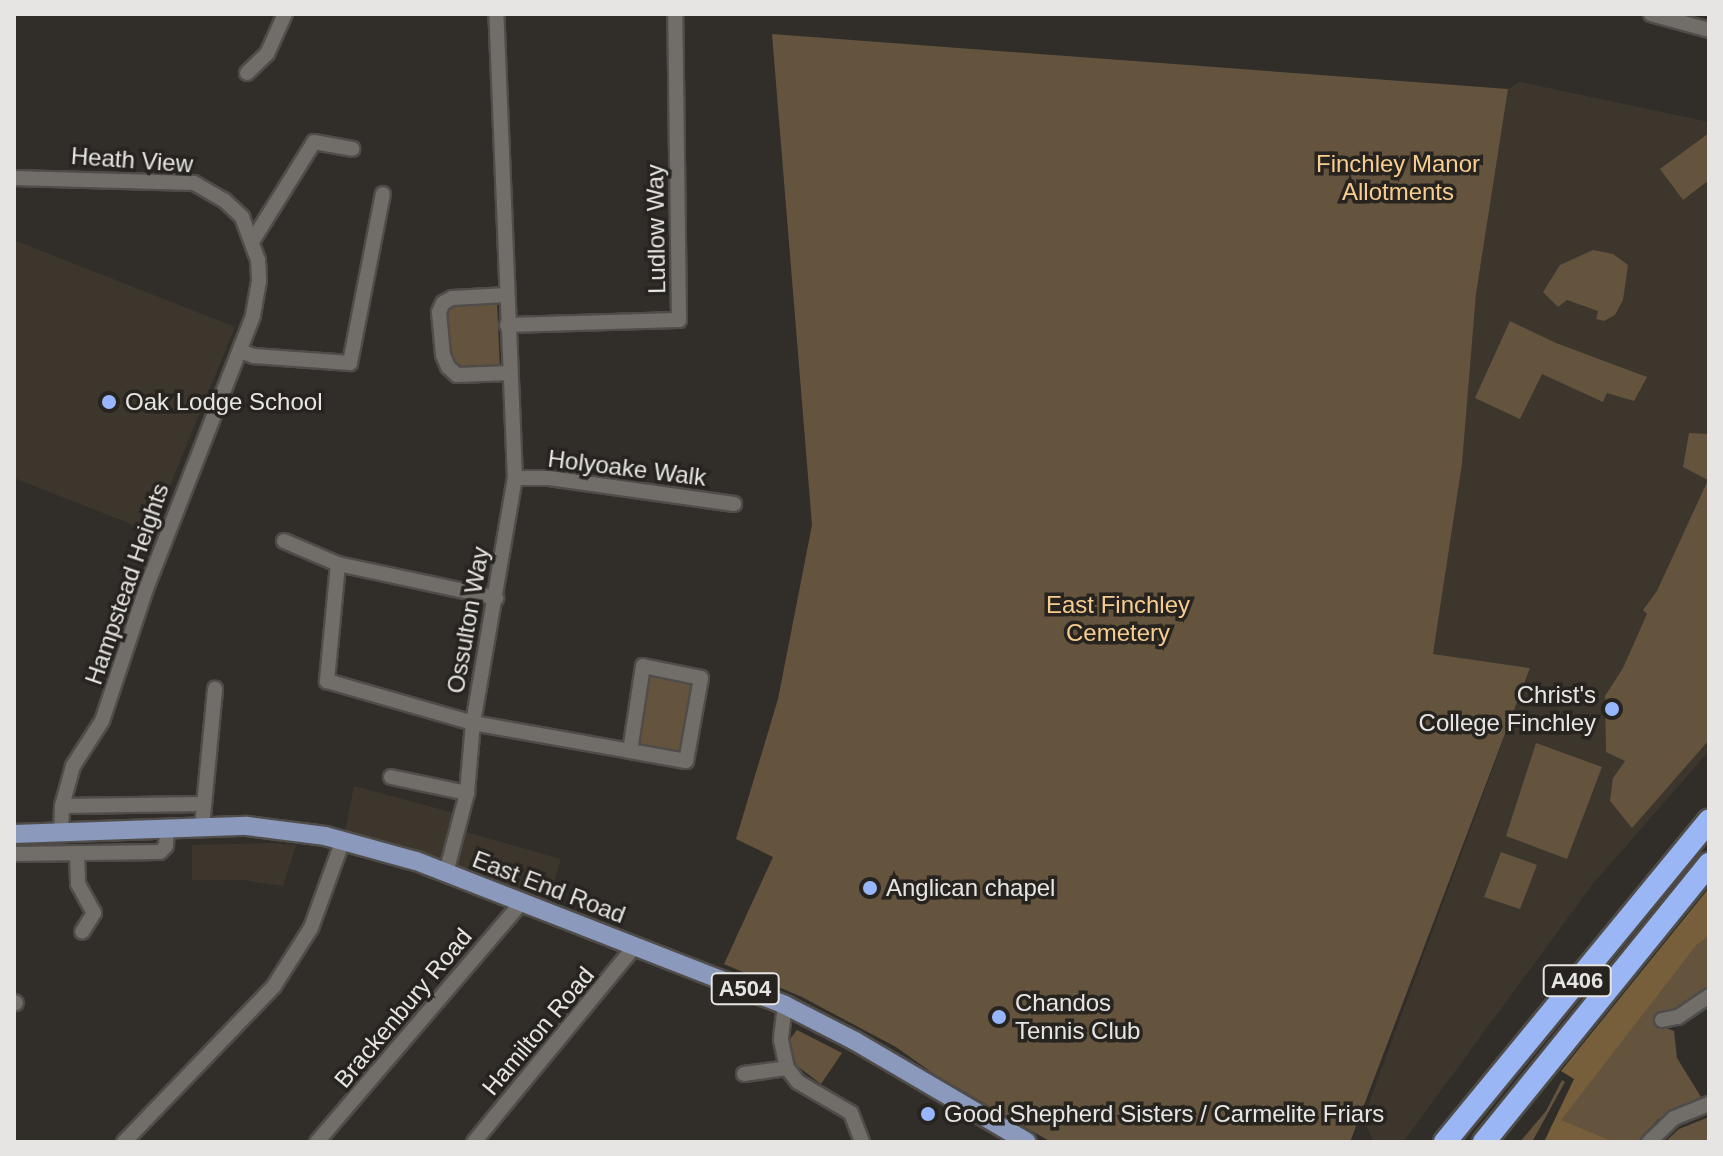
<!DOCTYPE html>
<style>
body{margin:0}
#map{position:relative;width:1723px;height:1156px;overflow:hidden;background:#312e2a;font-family:Arial,sans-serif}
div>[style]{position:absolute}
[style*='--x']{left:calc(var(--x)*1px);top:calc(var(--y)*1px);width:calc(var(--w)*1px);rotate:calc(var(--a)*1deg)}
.built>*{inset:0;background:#3c362d}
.green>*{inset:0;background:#64543e}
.forest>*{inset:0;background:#785f3b}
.roads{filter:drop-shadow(2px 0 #4f4c49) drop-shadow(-2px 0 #4f4c49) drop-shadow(0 2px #4f4c49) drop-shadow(0 -2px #4f4c49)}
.minor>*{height:14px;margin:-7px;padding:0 7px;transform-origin:7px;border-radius:7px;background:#716e69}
.major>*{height:18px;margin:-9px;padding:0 9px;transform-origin:9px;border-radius:9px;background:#8a99bc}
.highway>*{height:22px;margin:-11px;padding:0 11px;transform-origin:11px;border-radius:11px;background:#9bb6f4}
.dots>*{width:22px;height:22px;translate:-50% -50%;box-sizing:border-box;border:4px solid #272420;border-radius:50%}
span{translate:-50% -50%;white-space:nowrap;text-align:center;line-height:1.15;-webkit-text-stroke:7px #272420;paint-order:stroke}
.shield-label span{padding:2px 6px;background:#272420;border:2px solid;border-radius:6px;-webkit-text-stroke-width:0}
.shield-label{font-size:22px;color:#e7e5e3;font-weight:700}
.street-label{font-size:24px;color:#e7e5e3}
.park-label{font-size:24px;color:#f7cc90}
.poi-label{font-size:24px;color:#e7e5e3}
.left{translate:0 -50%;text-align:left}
.right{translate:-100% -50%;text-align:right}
.frame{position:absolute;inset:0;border:16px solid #e7e5e3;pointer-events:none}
</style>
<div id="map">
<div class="built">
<i style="clip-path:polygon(1520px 82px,1709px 122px,1709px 751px,1592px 885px,1403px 1142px,1374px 1142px,1363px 1119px,1530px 668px,1433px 655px,1462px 464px,1476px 294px,1508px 89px)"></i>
<i style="clip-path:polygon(14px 240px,235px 327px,151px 532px,14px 478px)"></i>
<i style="clip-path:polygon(354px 786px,462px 815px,459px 830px,561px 859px,545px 910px,343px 840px)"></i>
<i style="clip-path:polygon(271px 843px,296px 845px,283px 886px,243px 880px,192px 880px,192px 845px)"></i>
</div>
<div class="green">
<i style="clip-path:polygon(772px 34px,1508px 89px,1476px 294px,1462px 464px,1433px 654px,1530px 668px,1350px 1142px,1051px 1142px,934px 1074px,896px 1047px,802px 997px,724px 964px,773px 857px,736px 839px,778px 699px,812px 525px)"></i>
<i style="clip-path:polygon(1709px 133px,1709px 180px,1683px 200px,1660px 169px)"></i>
<i style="clip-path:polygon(1593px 250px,1613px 254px,1628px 265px,1623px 300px,1615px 315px,1604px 321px,1596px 319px,1598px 311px,1567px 300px,1558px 307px,1543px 292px,1560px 265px)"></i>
<i style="clip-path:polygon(497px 301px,500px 370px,460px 371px,450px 361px,444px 314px,457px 304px)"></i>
<i style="clip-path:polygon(1510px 321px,1556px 343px,1647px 377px,1634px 401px,1607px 393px,1603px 402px,1542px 374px,1520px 419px,1475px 398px)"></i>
<i style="clip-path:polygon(1689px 433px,1709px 434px,1709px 740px,1632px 828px,1610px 801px,1613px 778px,1625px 761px,1606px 752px,1605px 696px,1623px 668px,1647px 614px,1643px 610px,1657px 591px,1708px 480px,1683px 467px)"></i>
<i style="clip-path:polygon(643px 666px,701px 678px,686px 761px,630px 751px)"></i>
<i style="clip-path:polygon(1536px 743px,1602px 767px,1567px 859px,1506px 836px)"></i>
<i style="clip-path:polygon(1501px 852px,1537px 865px,1520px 909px,1484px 897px)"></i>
<i style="clip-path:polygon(1709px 936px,1709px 990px,1659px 1025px,1674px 1031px,1677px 1058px,1701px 1097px,1658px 1119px,1638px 1142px,1615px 1142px,1560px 1120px,1696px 946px)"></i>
<i style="clip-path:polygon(797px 1030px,842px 1053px,821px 1084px,796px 1065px,790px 1039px)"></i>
<i style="clip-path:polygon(1562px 1080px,1565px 1082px,1532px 1142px,1520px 1142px,1546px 1111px)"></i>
<i style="clip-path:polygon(1709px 1117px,1709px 1142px,1665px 1142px,1679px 1129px)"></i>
</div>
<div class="forest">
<i style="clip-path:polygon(1709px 888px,1709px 936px,1696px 946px,1561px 1120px,1615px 1142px,1544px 1142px,1574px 1079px,1561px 1071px)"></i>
</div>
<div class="roads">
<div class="minor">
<i style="--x:1651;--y:14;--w:60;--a:15.4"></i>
<i style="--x:247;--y:73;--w:28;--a:-44"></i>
<i style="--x:267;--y:54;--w:44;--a:-65.8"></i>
<i style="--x:14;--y:178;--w:180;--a:1.6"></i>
<i style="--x:194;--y:183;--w:34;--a:30"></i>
<i style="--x:224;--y:200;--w:25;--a:43"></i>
<i style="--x:242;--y:217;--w:46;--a:69.6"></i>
<i style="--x:258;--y:260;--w:21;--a:87"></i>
<i style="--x:259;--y:281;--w:36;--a:100"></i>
<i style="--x:253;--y:316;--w:293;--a:111.4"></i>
<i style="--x:146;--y:589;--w:139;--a:108.4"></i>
<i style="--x:102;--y:721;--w:54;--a:122.8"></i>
<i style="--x:73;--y:766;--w:41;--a:105.4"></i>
<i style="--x:62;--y:806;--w:25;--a:92"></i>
<i style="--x:253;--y:240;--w:115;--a:-58.1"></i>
<i style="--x:314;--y:142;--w:39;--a:10"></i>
<i style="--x:507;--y:295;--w:55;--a:176.9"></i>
<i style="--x:452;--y:298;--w:10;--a:151"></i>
<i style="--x:443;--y:303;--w:10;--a:114"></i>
<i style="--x:439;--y:312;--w:43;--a:84.7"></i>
<i style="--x:443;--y:355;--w:13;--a:67"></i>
<i style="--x:448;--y:367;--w:12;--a:42"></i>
<i style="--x:457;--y:375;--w:53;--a:-2.2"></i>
<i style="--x:507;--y:325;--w:172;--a:-1.7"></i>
<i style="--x:679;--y:320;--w:306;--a:-90.7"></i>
<i style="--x:240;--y:351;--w:15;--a:20"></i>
<i style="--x:254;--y:356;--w:96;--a:4.2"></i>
<i style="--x:350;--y:363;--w:172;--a:-79"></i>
<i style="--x:515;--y:478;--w:34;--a:0"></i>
<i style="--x:549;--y:478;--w:187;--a:8"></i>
<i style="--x:284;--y:541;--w:59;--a:23.1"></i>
<i style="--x:338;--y:564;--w:162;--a:12.1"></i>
<i style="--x:338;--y:564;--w:118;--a:95.4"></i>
<i style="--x:327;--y:681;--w:152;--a:16"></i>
<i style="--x:473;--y:723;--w:159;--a:10.1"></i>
<i style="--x:643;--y:666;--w:59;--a:11.7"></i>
<i style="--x:701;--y:678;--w:84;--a:100.2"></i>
<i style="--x:686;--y:761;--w:57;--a:-169.9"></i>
<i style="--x:630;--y:751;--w:86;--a:-81.3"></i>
<i style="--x:391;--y:777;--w:78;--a:11.9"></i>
<i style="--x:62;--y:806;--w:140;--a:-0.8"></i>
<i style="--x:202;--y:827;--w:139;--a:-84.6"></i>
<i style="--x:77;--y:853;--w:31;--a:88"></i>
<i style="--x:78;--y:884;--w:33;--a:61"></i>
<i style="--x:94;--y:913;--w:22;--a:122"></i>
<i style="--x:14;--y:854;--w:146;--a:-0.8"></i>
<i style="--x:160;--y:852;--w:8;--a:-45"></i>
<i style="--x:166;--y:846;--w:18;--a:-87"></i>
<i style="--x:446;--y:873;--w:83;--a:-75.3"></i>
<i style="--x:467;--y:793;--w:70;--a:-85.1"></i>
<i style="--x:473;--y:723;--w:249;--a:-80.3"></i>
<i style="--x:515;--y:478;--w:464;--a:-92.3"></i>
<i style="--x:14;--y:1002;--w:2;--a:27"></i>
<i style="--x:785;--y:1005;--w:35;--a:97"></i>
<i style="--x:781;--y:1040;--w:29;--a:78"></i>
<i style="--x:787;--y:1068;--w:18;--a:52"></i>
<i style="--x:798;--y:1082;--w:61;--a:30.3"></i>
<i style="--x:851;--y:1113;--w:31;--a:69"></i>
<i style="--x:1662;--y:1020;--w:16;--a:-11"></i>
<i style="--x:1678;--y:1017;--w:37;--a:-34"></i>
<i style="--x:744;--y:1074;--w:43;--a:-7.9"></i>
<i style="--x:124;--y:1142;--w:216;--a:-46.1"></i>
<i style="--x:274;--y:986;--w:69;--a:-57.5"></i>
<i style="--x:311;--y:928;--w:94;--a:-70"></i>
<i style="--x:317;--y:1142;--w:316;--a:-49.5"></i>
<i style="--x:474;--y:1142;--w:252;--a:-50.6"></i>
<i style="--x:1649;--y:1142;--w:35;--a:-44"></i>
<i style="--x:1674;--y:1118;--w:38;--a:-22"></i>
</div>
<div class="major">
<i style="--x:14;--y:834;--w:233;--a:-2"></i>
<i style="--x:247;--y:826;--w:79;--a:7.3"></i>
<i style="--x:325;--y:836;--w:94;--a:15.4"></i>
<i style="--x:416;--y:861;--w:396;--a:21.3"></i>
<i style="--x:785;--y:1005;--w:79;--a:27.2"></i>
<i style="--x:855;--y:1041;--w:199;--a:30.4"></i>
</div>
<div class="highway">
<i style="--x:1445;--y:1142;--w:416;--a:-50.6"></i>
<i style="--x:1484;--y:1142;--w:358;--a:-51"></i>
</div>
</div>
<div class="dots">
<i style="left:109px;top:402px;background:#97b6fd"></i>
<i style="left:1612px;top:709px;background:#97b6fd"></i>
<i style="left:870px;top:888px;background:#97b6fd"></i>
<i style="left:999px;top:1017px;background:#97b6fd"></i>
<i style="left:928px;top:1114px;background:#97b6fd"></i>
</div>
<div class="shield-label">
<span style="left:1577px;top:981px">A406</span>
<span style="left:745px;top:989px">A504</span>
</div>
<div class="street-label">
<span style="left:132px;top:160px;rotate:4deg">Heath View</span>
<span style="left:656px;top:229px;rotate:-91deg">Ludlow Way</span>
<span style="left:627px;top:468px;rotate:7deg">Holyoake Walk</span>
<span style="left:127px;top:584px;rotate:-71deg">Hampstead Heights</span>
<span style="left:468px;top:620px;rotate:-80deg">Ossulton Way</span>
<span style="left:549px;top:887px;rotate:21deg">East End Road</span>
<span style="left:403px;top:1008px;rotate:-50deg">Brackenbury Road</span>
<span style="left:538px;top:1031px;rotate:-50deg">Hamilton Road</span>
</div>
<div class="park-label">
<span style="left:1398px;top:178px">Finchley Manor<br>Allotments</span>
<span style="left:1118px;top:619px">East Finchley<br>Cemetery</span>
</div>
<div class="poi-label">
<span class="left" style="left:125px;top:402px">Oak Lodge School</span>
<span class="right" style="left:1596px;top:709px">Christ's<br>College Finchley</span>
<span class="left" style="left:886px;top:888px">Anglican chapel</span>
<span class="left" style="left:1015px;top:1017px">Chandos<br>Tennis Club</span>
<span class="left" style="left:944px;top:1114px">Good Shepherd Sisters / Carmelite Friars</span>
</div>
<div class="frame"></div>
</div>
